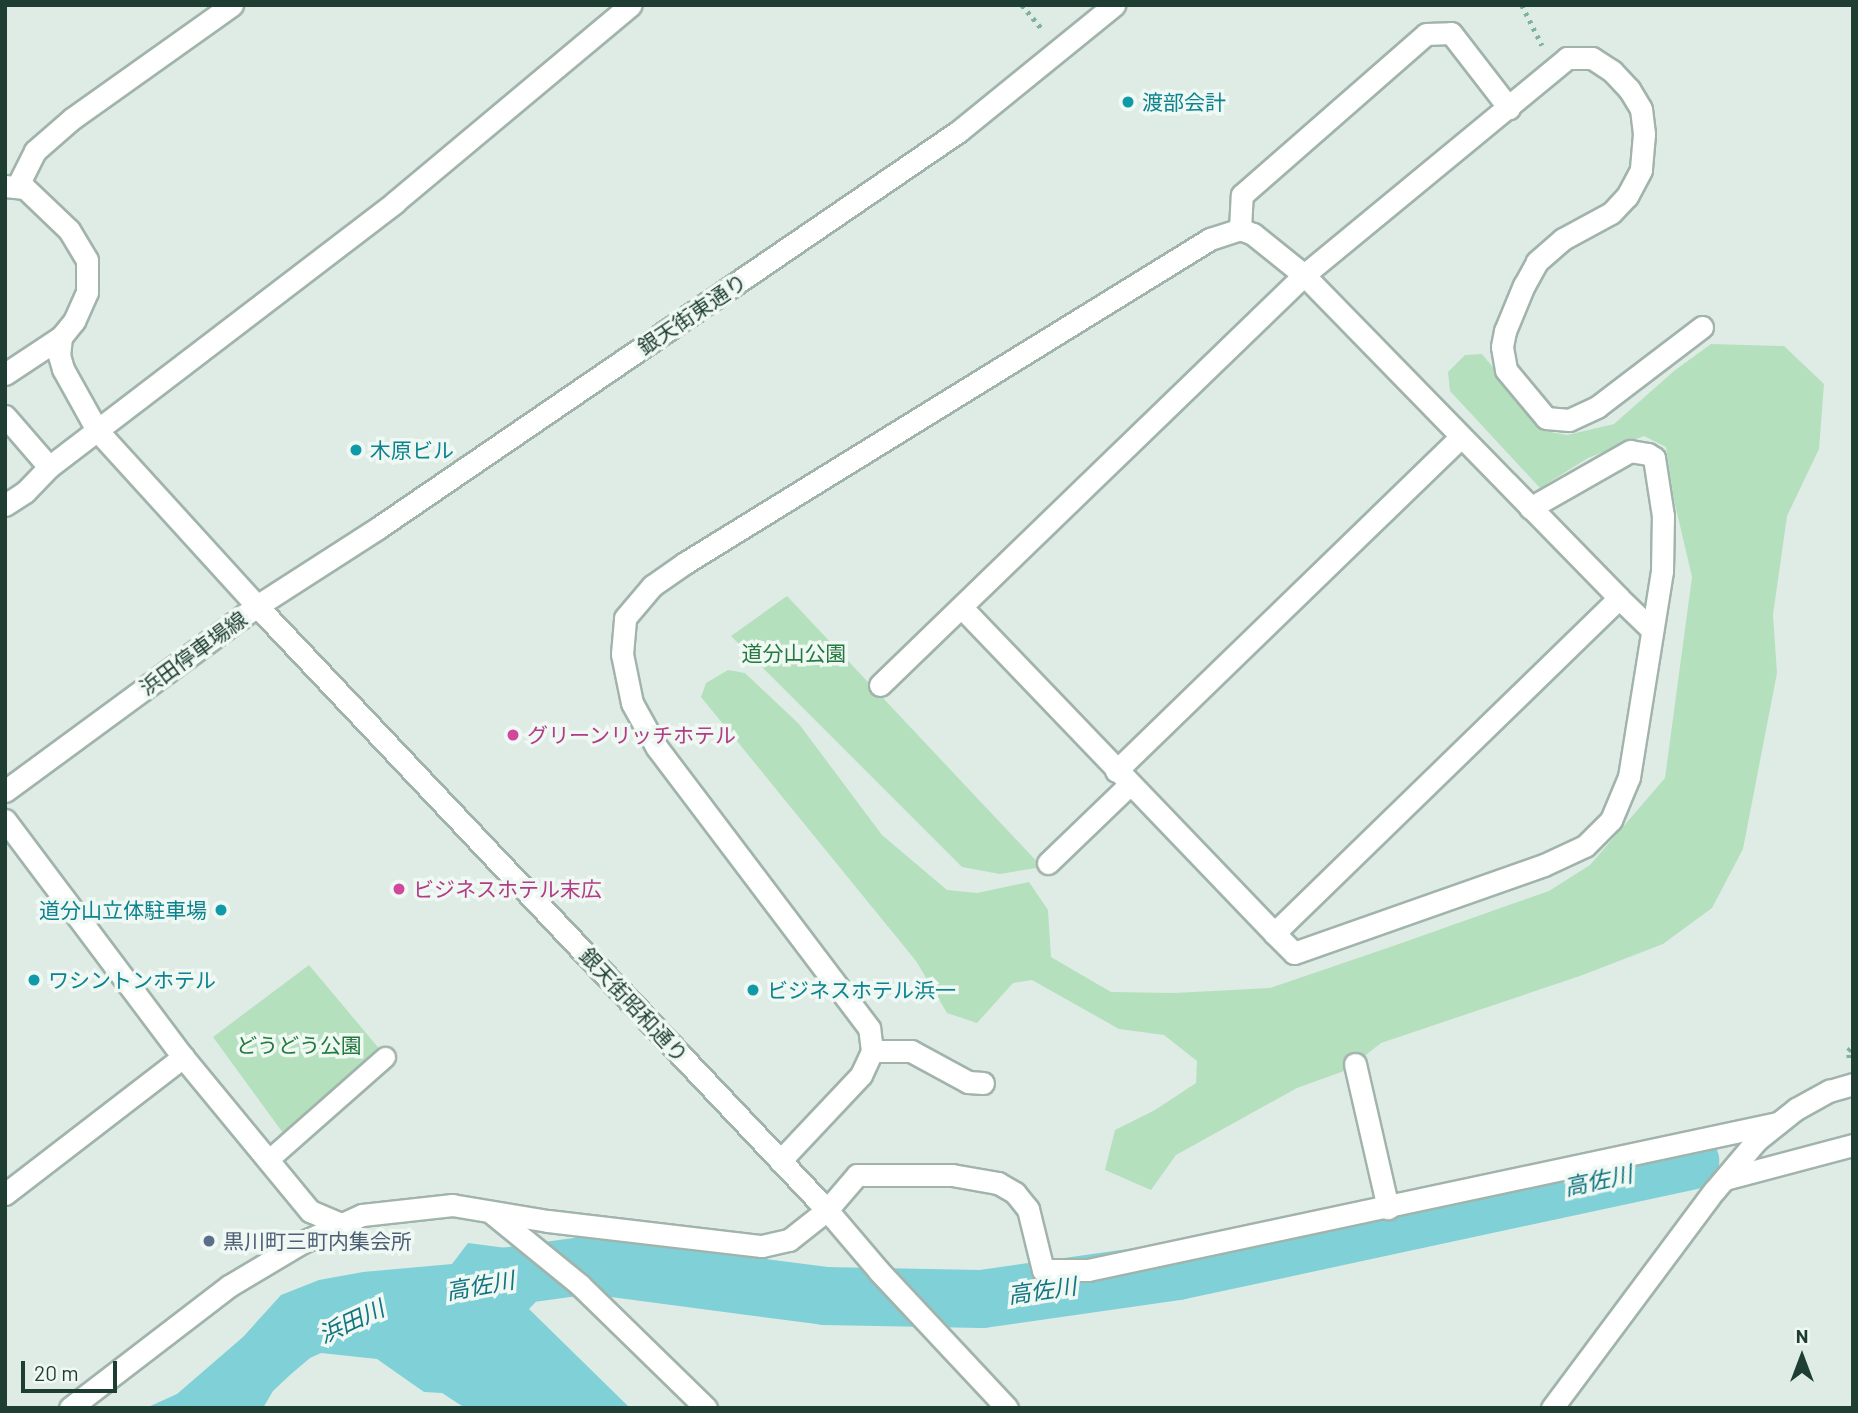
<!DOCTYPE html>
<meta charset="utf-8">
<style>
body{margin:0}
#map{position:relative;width:1858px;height:1413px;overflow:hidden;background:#dfece5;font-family:Barlow,"Noto Sans JP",sans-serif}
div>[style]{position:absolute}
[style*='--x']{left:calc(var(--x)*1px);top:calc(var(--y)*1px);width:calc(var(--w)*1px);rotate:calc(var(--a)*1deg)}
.green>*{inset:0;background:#b5e0bd}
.water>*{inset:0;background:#80d0d8}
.river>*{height:58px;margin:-29px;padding:0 29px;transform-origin:29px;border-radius:29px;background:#80d0d8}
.path>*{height:4.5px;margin-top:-2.25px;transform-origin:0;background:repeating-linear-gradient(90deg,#7bb39e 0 3.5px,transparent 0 8.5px)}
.roads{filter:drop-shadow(2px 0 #a1b4ac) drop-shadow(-2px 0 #a1b4ac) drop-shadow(0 2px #a1b4ac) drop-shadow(0 -2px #a1b4ac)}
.service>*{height:19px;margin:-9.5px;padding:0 9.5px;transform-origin:9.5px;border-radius:9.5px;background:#fff}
.minor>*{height:21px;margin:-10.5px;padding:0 10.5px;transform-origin:10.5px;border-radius:10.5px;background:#fff}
.tertiary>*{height:21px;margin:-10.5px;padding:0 10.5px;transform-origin:10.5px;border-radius:10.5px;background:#fff}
.secondary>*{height:21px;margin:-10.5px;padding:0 10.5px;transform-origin:10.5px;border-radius:10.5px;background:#fff}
.dots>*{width:19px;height:19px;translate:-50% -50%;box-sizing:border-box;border:4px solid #eff8f3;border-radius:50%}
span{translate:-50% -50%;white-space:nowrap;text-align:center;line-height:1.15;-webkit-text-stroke:7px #eff8f3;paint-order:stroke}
.culture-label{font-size:21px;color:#0d838f}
.left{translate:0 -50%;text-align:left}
.right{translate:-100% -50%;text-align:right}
.street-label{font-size:21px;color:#1e3e33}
.park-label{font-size:21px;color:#24793f}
.hotel-label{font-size:21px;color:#b23c85}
.service-label{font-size:21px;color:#4e5e75}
.water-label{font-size:23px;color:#127480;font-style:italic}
.frame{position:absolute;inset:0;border:7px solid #1e3e33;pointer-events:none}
.north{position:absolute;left:1767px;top:1322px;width:70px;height:70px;-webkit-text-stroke:5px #eff8f3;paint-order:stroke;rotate:0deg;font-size:19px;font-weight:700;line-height:28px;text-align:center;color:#1e3e33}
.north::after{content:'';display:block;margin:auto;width:24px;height:32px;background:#1e3e33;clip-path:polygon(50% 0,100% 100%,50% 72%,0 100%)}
.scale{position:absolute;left:21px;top:1361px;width:96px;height:32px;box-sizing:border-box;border:4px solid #1e3e33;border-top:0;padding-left:9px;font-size:21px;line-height:24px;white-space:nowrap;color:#1e3e33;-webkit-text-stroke:5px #eff8f3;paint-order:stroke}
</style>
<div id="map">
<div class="green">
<i style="clip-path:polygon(1711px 344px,1784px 346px,1824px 384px,1819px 449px,1787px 516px,1773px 615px,1777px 673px,1743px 849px,1712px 908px,1663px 944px,1580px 976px,1381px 1043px,1347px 1070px,1297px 1088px,1176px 1155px,1151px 1190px,1105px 1170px,1115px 1130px,1155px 1110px,1196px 1083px,1197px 1061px,1164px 1035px,1119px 1029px,1032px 980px,1013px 983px,977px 1023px,947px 1013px,916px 961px,701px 697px,706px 683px,728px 670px,745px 673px,799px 724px,882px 835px,947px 890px,977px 893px,1029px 882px,1048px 910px,1051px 957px,1111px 992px,1174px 993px,1270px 988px,1396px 945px,1549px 891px,1590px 865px,1665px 778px,1692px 577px,1674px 500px,1666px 447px,1644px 436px,1588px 458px,1540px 488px,1450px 391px,1448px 372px,1465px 355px,1482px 354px,1545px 431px,1567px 435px,1614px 424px,1674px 371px)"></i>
<i style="clip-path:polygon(787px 596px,1042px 867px,1000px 874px,962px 867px,731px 636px)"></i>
<i style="clip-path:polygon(309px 965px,382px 1052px,283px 1133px,213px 1037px)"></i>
</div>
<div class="water">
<i style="clip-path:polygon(468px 1243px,567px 1256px,591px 1273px,577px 1271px,562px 1275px,529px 1309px,630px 1408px,465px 1408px,442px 1393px,424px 1392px,377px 1359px,321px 1353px,310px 1358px,290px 1375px,273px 1391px,263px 1408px,146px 1408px,177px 1394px,243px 1337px,281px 1295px,319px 1280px,363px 1272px,452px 1264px)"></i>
</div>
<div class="river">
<i style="--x:503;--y:1277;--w:88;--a:-7.9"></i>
<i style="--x:590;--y:1265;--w:236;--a:7.5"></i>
<i style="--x:824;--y:1296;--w:158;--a:1.1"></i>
<i style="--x:982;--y:1299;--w:198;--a:-8.1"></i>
<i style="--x:1178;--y:1271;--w:524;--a:-12.13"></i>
</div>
<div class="path">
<i style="--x:1022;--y:5;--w:30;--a:50"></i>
<i style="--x:1522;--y:5;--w:45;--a:63.4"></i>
<i style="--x:1849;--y:1058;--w:7;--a:-98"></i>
<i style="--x:1848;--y:1051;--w:8;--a:-50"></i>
</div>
<div class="roads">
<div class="service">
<i style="--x:268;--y:1160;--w:156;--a:-41.4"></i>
</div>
<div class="minor">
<i style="--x:17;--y:187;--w:40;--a:-63.4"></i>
<i style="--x:35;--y:151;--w:50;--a:-41"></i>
<i style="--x:73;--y:118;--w:195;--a:-35.4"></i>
<i style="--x:1240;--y:229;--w:34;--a:-87"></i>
<i style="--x:1242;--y:195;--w:244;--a:-41.2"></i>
<i style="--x:1426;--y:34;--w:25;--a:-2"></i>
<i style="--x:1451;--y:33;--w:95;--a:52.3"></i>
<i style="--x:5;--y:505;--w:24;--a:-33"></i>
<i style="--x:25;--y:492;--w:35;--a:-46"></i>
<i style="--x:49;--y:467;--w:436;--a:-37.4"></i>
<i style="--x:395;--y:202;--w:307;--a:-39.9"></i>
<i style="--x:1619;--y:598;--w:46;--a:44.1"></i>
<i style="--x:880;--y:685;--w:590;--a:-44.04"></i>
<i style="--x:1304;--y:275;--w:341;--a:-39.5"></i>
<i style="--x:1567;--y:58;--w:25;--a:0"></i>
<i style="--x:1592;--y:58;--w:24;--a:33"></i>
<i style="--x:1612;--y:71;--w:25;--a:47"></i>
<i style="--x:1629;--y:89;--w:23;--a:59"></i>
<i style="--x:1641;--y:109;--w:25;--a:83"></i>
<i style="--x:1644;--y:134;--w:36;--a:95"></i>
<i style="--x:1641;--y:170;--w:30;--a:118"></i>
<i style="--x:1627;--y:196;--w:23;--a:133"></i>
<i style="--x:1611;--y:213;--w:55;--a:151.6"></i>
<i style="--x:1563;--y:239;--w:35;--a:139"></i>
<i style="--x:1537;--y:262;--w:26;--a:119"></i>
<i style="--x:1524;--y:285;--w:50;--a:112.4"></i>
<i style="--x:1505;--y:331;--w:16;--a:101"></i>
<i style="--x:1502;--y:347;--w:23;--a:80"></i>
<i style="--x:1506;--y:370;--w:62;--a:50.2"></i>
<i style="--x:1546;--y:418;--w:23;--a:5"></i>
<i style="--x:1569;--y:420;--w:31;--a:-25"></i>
<i style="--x:1597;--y:407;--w:132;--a:-37.3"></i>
<i style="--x:1116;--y:771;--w:479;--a:-44.1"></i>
<i style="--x:5;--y:820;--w:296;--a:53.1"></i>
<i style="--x:183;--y:1057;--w:200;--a:50.5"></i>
<i style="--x:310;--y:1211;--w:30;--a:23"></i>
<i style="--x:1048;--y:863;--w:112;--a:-43.9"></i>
<i style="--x:1274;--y:933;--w:28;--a:45"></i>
<i style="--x:1294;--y:953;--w:265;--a:-19.4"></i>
<i style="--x:1544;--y:865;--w:45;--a:-24.9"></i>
<i style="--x:1585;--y:846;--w:37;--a:-45"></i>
<i style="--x:1611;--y:820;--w:47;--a:-67.3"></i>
<i style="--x:1629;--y:777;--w:209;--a:-80.9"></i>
<i style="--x:1662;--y:571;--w:55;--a:-89"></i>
<i style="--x:1663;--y:516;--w:59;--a:-98.8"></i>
<i style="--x:1654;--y:458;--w:7;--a:-146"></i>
<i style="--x:1648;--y:454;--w:18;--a:-171"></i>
<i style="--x:1630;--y:451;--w:115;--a:150.3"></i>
<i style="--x:872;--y:1051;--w:39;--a:0"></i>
<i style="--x:911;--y:1051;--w:65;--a:28.5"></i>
<i style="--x:968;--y:1082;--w:15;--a:4"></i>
<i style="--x:1355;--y:1064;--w:148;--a:77.1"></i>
<i style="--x:780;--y:1161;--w:118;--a:-46.7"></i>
<i style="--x:861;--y:1075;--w:26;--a:-65"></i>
<i style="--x:872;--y:1051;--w:23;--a:-97"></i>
<i style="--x:869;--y:1028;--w:351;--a:-127.1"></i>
<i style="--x:657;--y:748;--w:51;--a:-119.1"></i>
<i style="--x:632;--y:703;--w:50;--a:-101.5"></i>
<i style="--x:622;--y:654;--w:36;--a:-85"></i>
<i style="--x:625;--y:618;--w:42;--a:-49.8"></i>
<i style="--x:652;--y:586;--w:40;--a:-34.9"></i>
<i style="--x:685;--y:563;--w:617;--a:-31.68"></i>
<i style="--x:1210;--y:239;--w:32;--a:-18"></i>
<i style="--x:1240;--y:229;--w:14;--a:21"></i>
<i style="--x:1253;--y:234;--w:65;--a:38.8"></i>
<i style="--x:1304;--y:275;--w:451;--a:45.7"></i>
<i style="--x:1619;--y:598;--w:481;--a:135.8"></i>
<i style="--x:1274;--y:933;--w:451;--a:-133.8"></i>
<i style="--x:1725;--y:1179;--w:132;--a:-14.9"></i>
<i style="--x:5;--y:1194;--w:225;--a:-37.6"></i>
<i style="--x:493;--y:1214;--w:112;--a:39.2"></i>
<i style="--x:580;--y:1285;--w:176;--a:44.3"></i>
<i style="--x:70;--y:1408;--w:200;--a:-37.5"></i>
<i style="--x:229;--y:1286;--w:84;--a:-30.8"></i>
<i style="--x:301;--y:1243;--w:67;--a:-24.7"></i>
<i style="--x:362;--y:1215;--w:91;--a:-6.3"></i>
<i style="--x:452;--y:1205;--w:97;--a:9.5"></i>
<i style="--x:548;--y:1221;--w:215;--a:6.7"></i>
<i style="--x:762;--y:1246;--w:28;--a:-13"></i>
<i style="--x:789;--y:1240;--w:48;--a:-38.3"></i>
<i style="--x:827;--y:1210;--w:46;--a:-49.4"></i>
<i style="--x:857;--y:1175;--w:95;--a:0"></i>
<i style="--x:952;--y:1175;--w:47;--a:9.9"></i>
<i style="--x:998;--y:1183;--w:20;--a:30"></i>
<i style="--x:1015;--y:1193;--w:21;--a:51"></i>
<i style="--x:1028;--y:1209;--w:63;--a:76.2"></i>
<i style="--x:1043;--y:1270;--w:45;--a:0"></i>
<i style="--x:1088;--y:1270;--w:705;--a:-12.03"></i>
</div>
<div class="tertiary">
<i style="--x:5;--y:186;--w:20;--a:6"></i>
<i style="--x:25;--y:188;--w:61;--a:43.7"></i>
<i style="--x:69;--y:230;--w:35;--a:59"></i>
<i style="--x:87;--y:260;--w:32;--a:90"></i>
<i style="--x:87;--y:292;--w:32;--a:114"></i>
<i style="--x:74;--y:321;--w:21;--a:129"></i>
<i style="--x:61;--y:337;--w:18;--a:96"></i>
<i style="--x:59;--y:355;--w:15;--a:74"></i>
<i style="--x:63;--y:369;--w:70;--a:60.9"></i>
<i style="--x:5;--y:374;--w:67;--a:-33.5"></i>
<i style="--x:5;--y:416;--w:67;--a:49.2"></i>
<i style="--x:1007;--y:1408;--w:187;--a:-133.1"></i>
<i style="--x:879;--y:1271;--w:80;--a:-130.4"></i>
<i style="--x:827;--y:1210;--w:830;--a:-133.34"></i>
<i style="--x:257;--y:606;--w:144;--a:-32.8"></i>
<i style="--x:378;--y:528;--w:704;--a:-34.34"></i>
<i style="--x:959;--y:131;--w:200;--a:-39.1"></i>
<i style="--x:1552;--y:1408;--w:271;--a:-53.3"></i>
<i style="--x:1714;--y:1191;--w:67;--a:-49.9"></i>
<i style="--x:1757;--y:1140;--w:50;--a:-38.5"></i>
<i style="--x:1796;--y:1109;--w:38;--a:-29"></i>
<i style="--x:1829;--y:1091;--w:25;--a:-16"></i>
</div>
<div class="secondary">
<i style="--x:5;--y:791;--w:313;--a:-36.3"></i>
<i style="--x:257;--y:606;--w:238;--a:-132.3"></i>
</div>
</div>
<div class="dots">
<i style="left:1128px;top:102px;background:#0f9aa8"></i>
<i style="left:356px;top:450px;background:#0f9aa8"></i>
<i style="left:513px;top:735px;background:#d1479c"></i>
<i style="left:399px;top:889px;background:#d1479c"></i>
<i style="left:221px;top:910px;background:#0f9aa8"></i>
<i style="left:34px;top:980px;background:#0f9aa8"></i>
<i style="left:753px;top:990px;background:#0f9aa8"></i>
<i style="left:209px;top:1241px;background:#5c6f8a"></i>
</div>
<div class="culture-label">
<span class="left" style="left:1142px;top:102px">渡部会計</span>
<span class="left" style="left:370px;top:450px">木原ビル</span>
<span class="right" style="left:207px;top:910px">道分山立体駐車場</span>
<span class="left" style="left:48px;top:980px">ワシントンホテル</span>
<span class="left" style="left:767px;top:990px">ビジネスホテル浜一</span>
</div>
<div class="street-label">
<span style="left:692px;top:314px;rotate:-34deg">銀天街東通り</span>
<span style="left:193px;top:653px;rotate:-36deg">浜田停車場線</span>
<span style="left:634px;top:1005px;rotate:47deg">銀天街昭和通り</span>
</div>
<div class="park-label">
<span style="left:794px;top:653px">道分山公園</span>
<span style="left:299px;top:1045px">どうどう公園</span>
</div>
<div class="hotel-label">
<span class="left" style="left:527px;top:735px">グリーンリッチホテル</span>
<span class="left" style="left:413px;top:889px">ビジネスホテル末広</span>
</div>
<div class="service-label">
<span class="left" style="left:223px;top:1241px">黒川町三町内集会所</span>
</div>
<div class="water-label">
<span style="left:1598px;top:1180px;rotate:-12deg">高佐川</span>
<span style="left:480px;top:1285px;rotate:-10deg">高佐川</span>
<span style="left:1042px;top:1290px;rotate:-8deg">高佐川</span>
<span style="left:351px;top:1321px;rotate:-25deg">浜田川</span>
</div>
<div class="frame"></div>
<div class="north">N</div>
<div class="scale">20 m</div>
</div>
